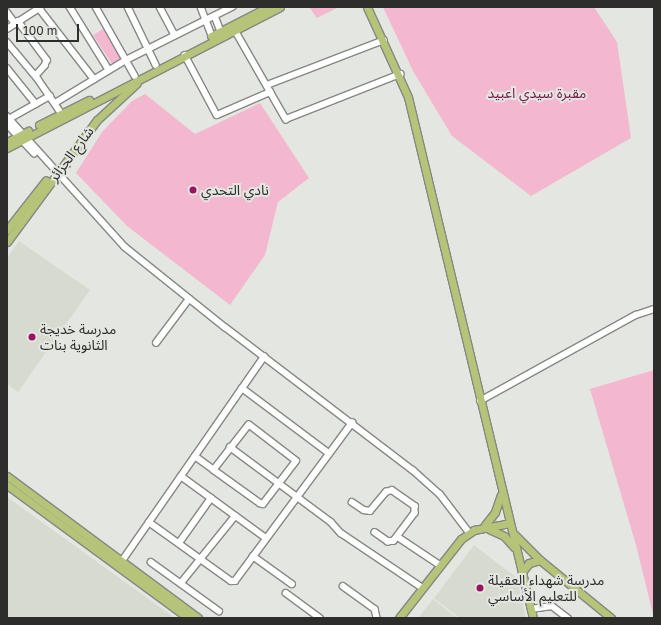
<!DOCTYPE html>
<meta charset="utf-8">
<style>
body{margin:0}
#map{position:relative;width:661px;height:625px;overflow:hidden;background:#e4e6e1;font-family:"Golos Text","Noto Sans Arabic",sans-serif}
div>[style]{position:absolute}
[style*='--x']{left:calc(var(--x)*1px);top:calc(var(--y)*1px);width:calc(var(--w)*1px);rotate:calc(var(--a)*1deg)}
.built>*{inset:0;background:#d7dbcf}
.green>*{inset:0;background:#f3b8d0}
.roads{filter:drop-shadow(1px 0 #868883) drop-shadow(-1px 0 #868883) drop-shadow(0 1px #868883) drop-shadow(0 -1px #868883)}
.minor>*{height:5.5px;margin:-2.75px;padding:0 2.75px;transform-origin:2.75px;border-radius:2.75px;background:#fff}
.major>*{height:7px;margin:-3.5px;padding:0 3.5px;transform-origin:3.5px;border-radius:3.5px;background:#b5c478}
.dots>*{width:11px;height:11px;translate:-50% -50%;box-sizing:border-box;border:2px solid #e4e6e1;border-radius:50%}
span{translate:-50% -50%;white-space:nowrap;text-align:center;line-height:1.15;-webkit-text-stroke:4px #e4e6e1;paint-order:stroke}
.park-label{font-size:14px;color:#77174c}
.street-label{font-size:14px;color:#2d2d2b}
.poi-label{font-size:14px;color:#2d2d2b}
.left{translate:0 -50%;text-align:left}
.frame{position:absolute;inset:0;border:8px solid #2d2d2b;pointer-events:none}
.scale{position:absolute;left:16px;top:24px;width:63px;height:18px;box-sizing:border-box;border:2px solid #2d2d2b;border-top:0;padding-left:5px;font-size:12px;line-height:14px;white-space:nowrap;color:#2d2d2b;-webkit-text-stroke:3px #e4e6e1;paint-order:stroke}
</style>
<div id="map">
<div class="built">
<i style="clip-path:polygon(19px 241px,90px 290px,18px 392px,7px 384px,7px 258px)"></i>
<i style="clip-path:polygon(7px 497px,175px 618px,7px 618px)"></i>
<i style="clip-path:polygon(474px 545px,517px 578px,526px 618px,460px 618px,434px 598px)"></i>
<i style="clip-path:polygon(433px 599px,457px 618px,418px 618px)"></i>
</div>
<div class="green">
<i style="clip-path:polygon(309px 7px,339px 7px,317px 18px)"></i>
<i style="clip-path:polygon(383px 7px,594px 7px,617px 42px,631px 138px,531px 196px,452px 136px,413px 71px)"></i>
<i style="clip-path:polygon(103px 29px,121px 59px,112px 64px,93px 35px)"></i>
<i style="clip-path:polygon(145px 94px,195px 134px,260px 103px,309px 178px,278px 202px,265px 255px,230px 305px,127px 226px,76px 173px,102px 132px,132px 101px)"></i>
<i style="clip-path:polygon(654px 370px,654px 618px,636px 545px,590px 389px)"></i>
</div>
<div class="roads">
<div class="minor">
<i style="--x:70;--y:7;--w:74;--a:58.2"></i>
<i style="--x:96;--y:7;--w:79;--a:60.5"></i>
<i style="--x:128;--y:7;--w:64;--a:64.2"></i>
<i style="--x:160;--y:7;--w:32;--a:62"></i>
<i style="--x:201;--y:7;--w:31;--a:69"></i>
<i style="--x:39;--y:8;--w:90;--a:52.2"></i>
<i style="--x:7;--y:12;--w:14;--a:54"></i>
<i style="--x:215;--y:16;--w:17;--a:69"></i>
<i style="--x:18;--y:21;--w:49;--a:53.4"></i>
<i style="--x:47;--y:60;--w:6;--a:108"></i>
<i style="--x:45;--y:66;--w:13;--a:132"></i>
<i style="--x:7;--y:29;--w:40;--a:-32.9"></i>
<i style="--x:235;--y:30;--w:103;--a:60.2"></i>
<i style="--x:286;--y:119;--w:123;--a:-21.5"></i>
<i style="--x:7;--y:42;--w:48;--a:50"></i>
<i style="--x:38;--y:79;--w:42;--a:55.6"></i>
<i style="--x:185;--y:55;--w:68;--a:61.9"></i>
<i style="--x:217;--y:115;--w:58;--a:-23.5"></i>
<i style="--x:7;--y:68;--w:46;--a:51.1"></i>
<i style="--x:267;--y:85;--w:125;--a:-21"></i>
<i style="--x:55;--y:103;--w:83;--a:-31.2"></i>
<i style="--x:126;--y:60;--w:119;--a:-26.6"></i>
<i style="--x:7;--y:116;--w:176;--a:48"></i>
<i style="--x:125;--y:247;--w:128;--a:38.7"></i>
<i style="--x:225;--y:327;--w:236;--a:37.3"></i>
<i style="--x:413;--y:470;--w:36;--a:42"></i>
<i style="--x:440;--y:494;--w:48;--a:52.7"></i>
<i style="--x:9;--y:119;--w:47;--a:-29.3"></i>
<i style="--x:7;--y:124;--w:40;--a:47"></i>
<i style="--x:156;--y:343;--w:55;--a:-53.1"></i>
<i style="--x:242;--y:388;--w:109;--a:36.8"></i>
<i style="--x:480;--y:401;--w:178;--a:-28.9"></i>
<i style="--x:636;--y:315;--w:19;--a:-18"></i>
<i style="--x:230;--y:447;--w:126;--a:36.6"></i>
<i style="--x:331;--y:522;--w:15;--a:48"></i>
<i style="--x:341;--y:533;--w:99;--a:33.9"></i>
<i style="--x:195;--y:456;--w:24;--a:36"></i>
<i style="--x:214;--y:470;--w:57;--a:35.7"></i>
<i style="--x:260;--y:503;--w:3;--a:18"></i>
<i style="--x:263;--y:504;--w:54;--a:-52.5"></i>
<i style="--x:296;--y:461;--w:59;--a:-142.5"></i>
<i style="--x:249;--y:425;--w:57;--a:127.9"></i>
<i style="--x:181;--y:476;--w:105;--a:36.1"></i>
<i style="--x:352;--y:502;--w:14;--a:34"></i>
<i style="--x:364;--y:510;--w:6;--a:9"></i>
<i style="--x:370;--y:511;--w:25;--a:-50"></i>
<i style="--x:386;--y:492;--w:6;--a:-18"></i>
<i style="--x:392;--y:490;--w:28;--a:35"></i>
<i style="--x:415;--y:506;--w:7;--a:90"></i>
<i style="--x:415;--y:513;--w:35;--a:127"></i>
<i style="--x:394;--y:541;--w:6;--a:171"></i>
<i style="--x:388;--y:542;--w:16;--a:-145"></i>
<i style="--x:149;--y:522;--w:101;--a:35.7"></i>
<i style="--x:231;--y:581;--w:4;--a:0"></i>
<i style="--x:235;--y:581;--w:197;--a:-53.5"></i>
<i style="--x:398;--y:537;--w:50;--a:33.7"></i>
<i style="--x:179;--y:543;--w:55;--a:-54.6"></i>
<i style="--x:253;--y:556;--w:48;--a:35.7"></i>
<i style="--x:122;--y:561;--w:249;--a:-55.2"></i>
<i style="--x:151;--y:562;--w:84;--a:35.8"></i>
<i style="--x:181;--y:583;--w:86;--a:-51.1"></i>
<i style="--x:343;--y:586;--w:39;--a:36"></i>
<i style="--x:375;--y:609;--w:9;--a:77"></i>
<i style="--x:286;--y:593;--w:42;--a:36.3"></i>
<i style="--x:531;--y:609;--w:21;--a:-8"></i>
<i style="--x:552;--y:606;--w:20;--a:37"></i>
</div>
<div class="major">
<i style="--x:367;--y:7;--w:99;--a:65.5"></i>
<i style="--x:408;--y:97;--w:536;--a:76.51"></i>
<i style="--x:211;--y:36;--w:64;--a:-27"></i>
<i style="--x:39;--y:125;--w:56;--a:-26.6"></i>
<i style="--x:7;--y:142;--w:24;--a:-28"></i>
<i style="--x:7;--y:148;--w:307;--a:-27.3"></i>
<i style="--x:7;--y:230;--w:63;--a:-52"></i>
<i style="--x:7;--y:242;--w:152;--a:-53.6"></i>
<i style="--x:97;--y:120;--w:54;--a:-42.8"></i>
<i style="--x:7;--y:476;--w:238;--a:36.6"></i>
<i style="--x:7;--y:485;--w:225;--a:36.3"></i>
<i style="--x:485;--y:525;--w:16;--a:-52"></i>
<i style="--x:495;--y:512;--w:18;--a:-71"></i>
<i style="--x:489;--y:529;--w:17;--a:25"></i>
<i style="--x:504;--y:536;--w:15;--a:48"></i>
<i style="--x:513;--y:533;--w:38;--a:45"></i>
<i style="--x:540;--y:560;--w:92;--a:39.2"></i>
<i style="--x:522;--y:572;--w:11;--a:-52"></i>
<i style="--x:529;--y:563;--w:11;--a:-15"></i>
<i style="--x:399;--y:618;--w:100;--a:-51.9"></i>
<i style="--x:461;--y:539;--w:16;--a:-35"></i>
<i style="--x:474;--y:530;--w:36;--a:-11"></i>
</div>
</div>
<div class="dots">
<i style="left:193px;top:190px;background:#9c1262"></i>
<i style="left:32px;top:337px;background:#9c1262"></i>
<i style="left:480px;top:588px;background:#9c1262"></i>
</div>
<div class="park-label">
<span style="left:537px;top:93px">مقبرة سيدي اعبيد</span>
</div>
<div class="street-label">
<span style="left:71px;top:154px;rotate:-53deg">شارع الجزائر</span>
</div>
<div class="poi-label">
<span class="left" style="left:201px;top:190px">نادي التحدي</span>
<span class="left" style="left:40px;top:337px">مدرسة خديجة<br>الثانوية بنات</span>
<span class="left" style="left:488px;top:588px">مدرسة شهداء العقيلة<br>للتعليم الأساسي</span>
</div>
<div class="frame"></div>
<div class="scale">100 m</div>
</div>
